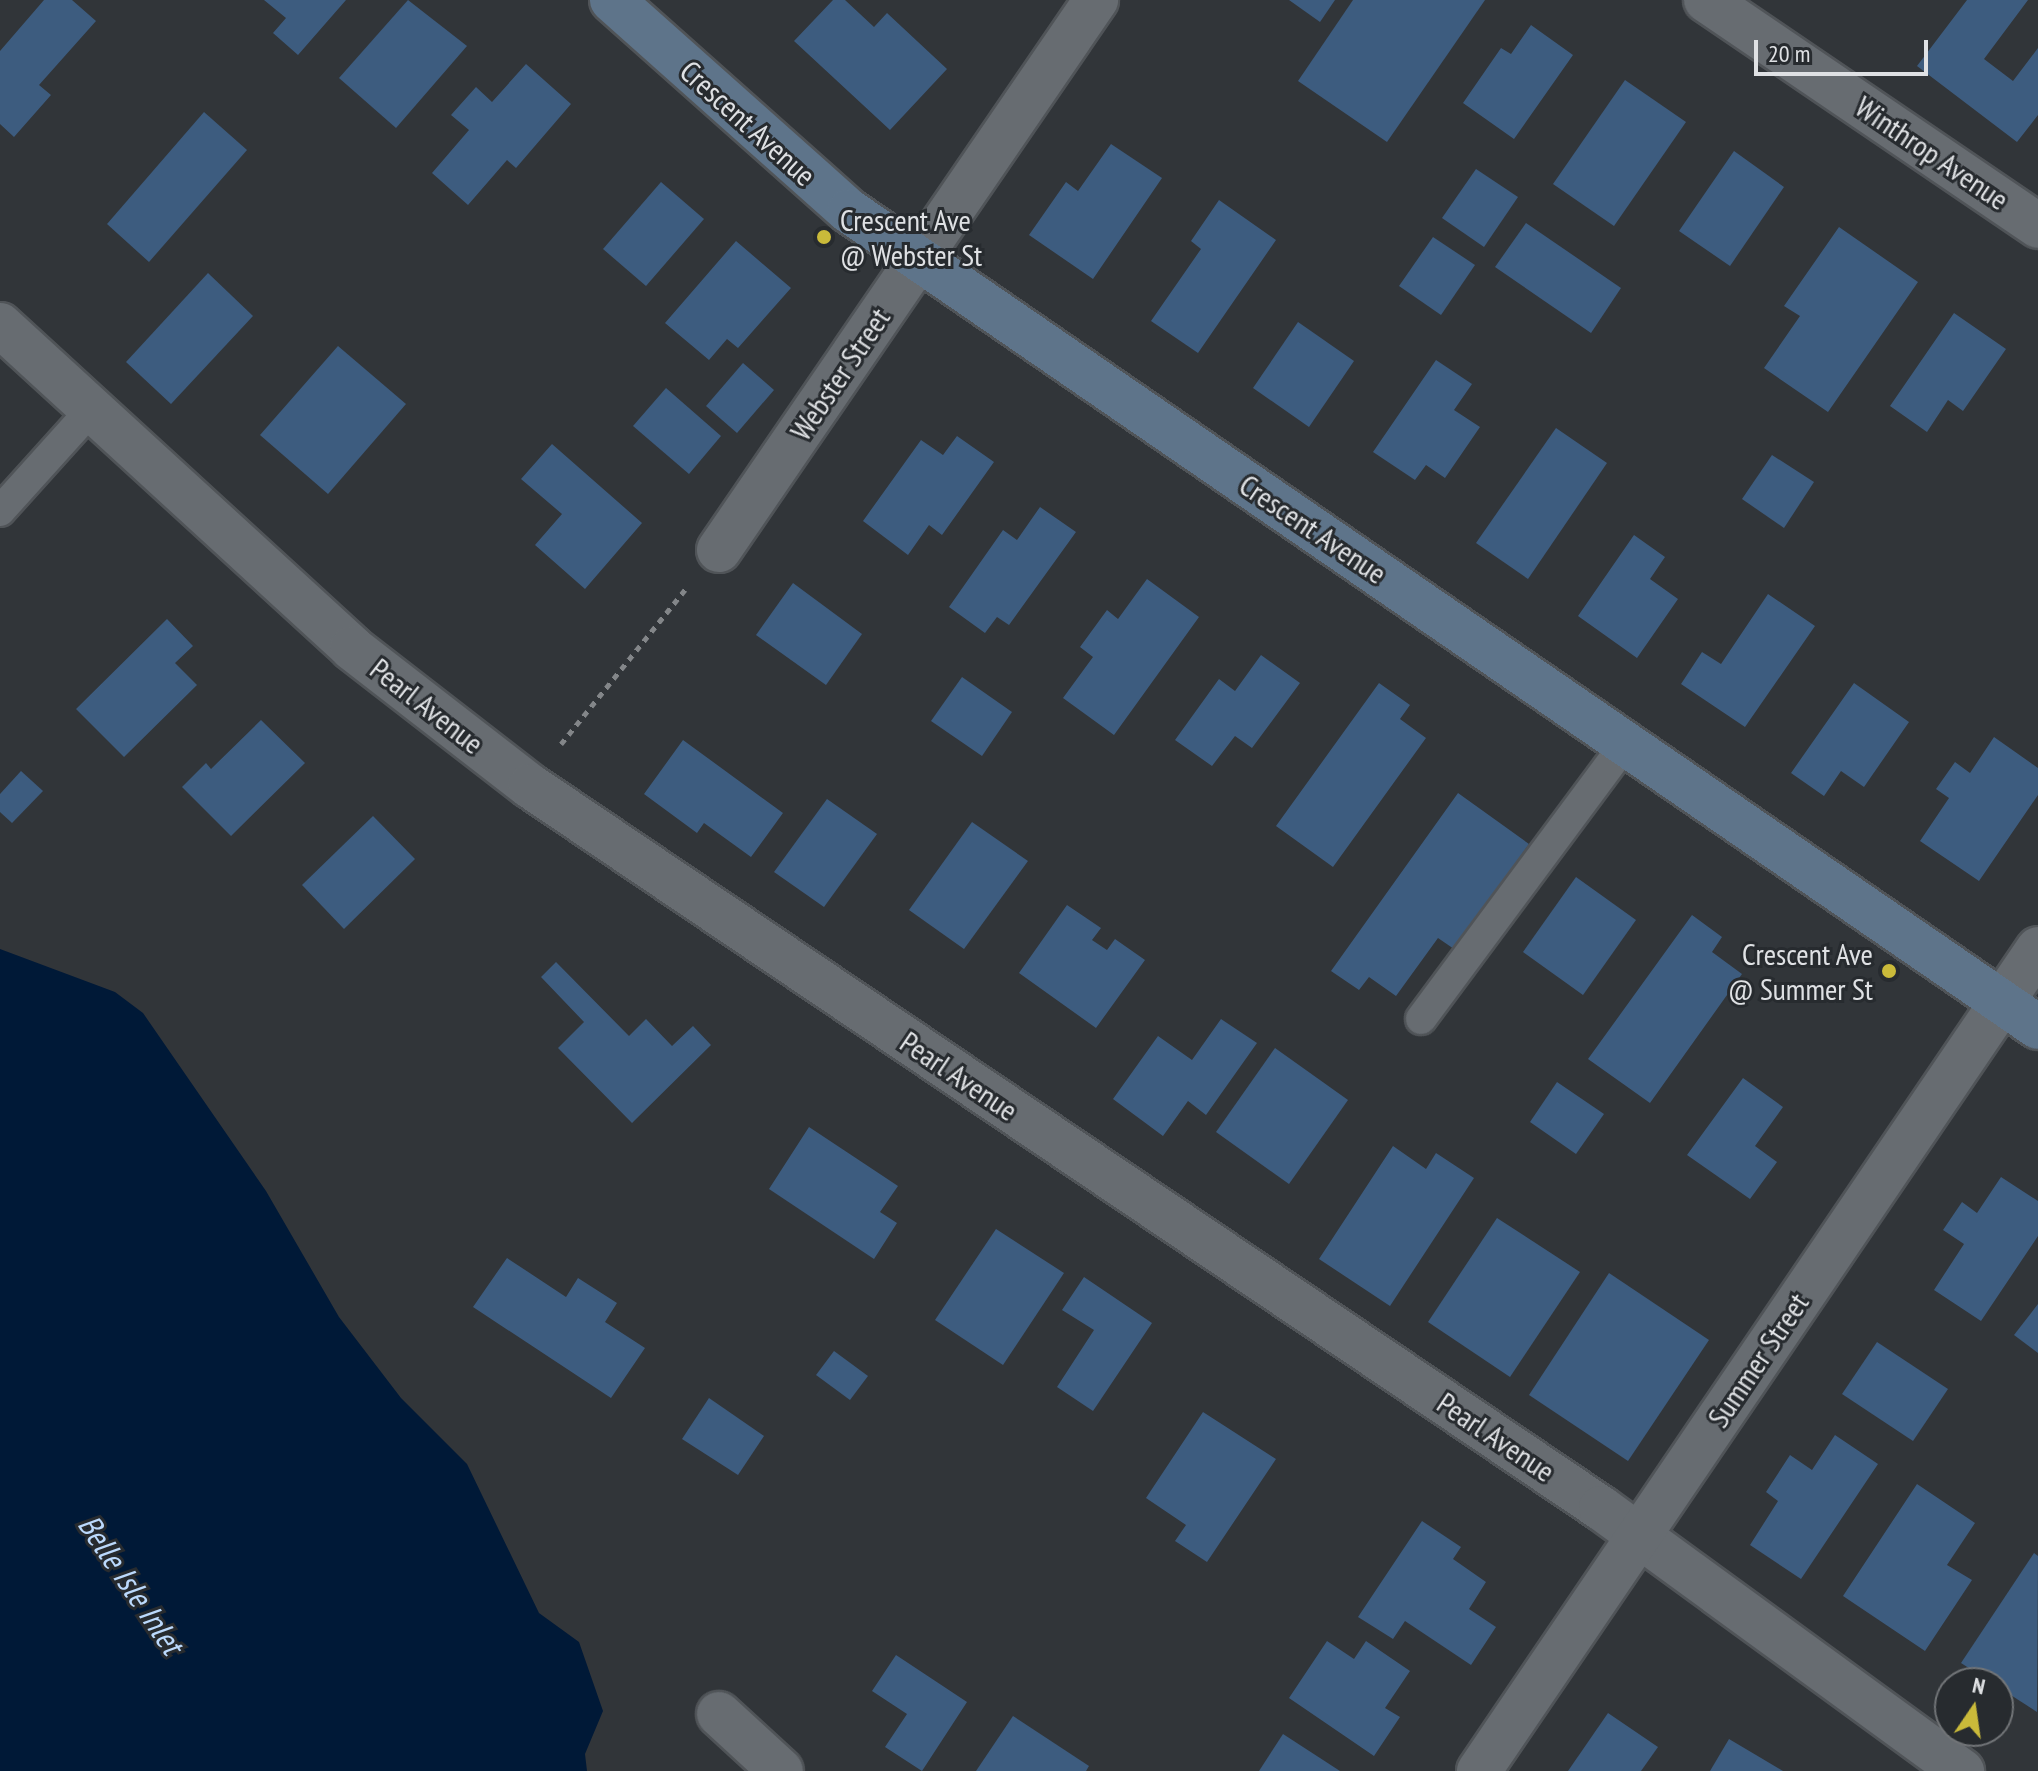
<!DOCTYPE html>
<style>
body{margin:0}
#map{position:relative;width:2038px;height:1771px;overflow:hidden;background:#313539;font-family:"PT Sans Narrow",sans-serif}
div>[style]{position:absolute}
[style*='--x']{left:calc(var(--x)*1px);top:calc(var(--y)*1px);width:calc(var(--w)*1px);rotate:calc(var(--a)*1deg)}
.water>*{inset:0;background:#001937}
.building>*{inset:0;background:#3d5c7f}
.path>*{height:5px;margin-top:-2.5px;transform-origin:0;background:repeating-linear-gradient(90deg,#838689 0 6px,transparent 0 12px)}
.roads{filter:drop-shadow(2px 0 #505458) drop-shadow(-2px 0 #505458) drop-shadow(0 2px #505458) drop-shadow(0 -2px #505458)}
.lane>*{height:30px;margin:-15px;padding:0 15px;transform-origin:15px;border-radius:15px;background:#676c71}
.street>*{height:44px;margin:-22px;padding:0 22px;transform-origin:22px;border-radius:22px;background:#676c71}
.secondary>*{height:44px;margin:-22px;padding:0 22px;transform-origin:22px;border-radius:22px;background:#5e748a}
.dots>*{width:22px;height:22px;translate:-50% -50%;box-sizing:border-box;border:4px solid #272b2f;border-radius:50%}
span{translate:-50% -50%;white-space:nowrap;text-align:center;line-height:1.15;-webkit-text-stroke:6px #272b2f;paint-order:stroke}
.street-label{font-size:30px;color:#dfe1e4}
.poi-label{font-size:30px;color:#dfe1e4}
.left{translate:0 -50%;text-align:left}
.right{translate:-100% -50%;text-align:right}
.water-label{font-size:32px;color:#bbd9fc;font-style:italic}
.north{position:absolute;left:1934px;top:1667px;width:80px;height:80px;box-sizing:border-box;background:#272b2f;border:2px solid #717477;border-radius:50%;rotate:13deg;font-size:22px;font-weight:700;line-height:32px;text-align:center;color:#dfe1e4}
.north::after{content:'';display:block;margin:auto;width:28px;height:36px;background:#caba3a;clip-path:polygon(50% 0,100% 100%,50% 72%,0 100%)}
.scale{position:absolute;left:1754px;top:40px;width:174px;height:36px;box-sizing:border-box;border:4px solid #dfe1e4;border-top:0;padding-left:10px;font-size:24px;line-height:28px;white-space:nowrap;color:#dfe1e4;-webkit-text-stroke:6px #272b2f;paint-order:stroke}
</style>
<div id="map">
<div class="water">
<i style="clip-path:polygon(0 949px,115px 992px,143px 1013px,266px 1191px,339px 1317px,401px 1398px,467px 1464px,539px 1613px,579px 1642px,603px 1711px,585px 1754px,587px 1771px,0 1771px)"></i>
</div>
<div class="building">
<i style="clip-path:polygon(44px 0,72px 0,96px 21px,39px 85px,51px 95px,14px 137px,0 124px,0 51px)"></i>
<i style="clip-path:polygon(264px 0,346px 0,298px 55px,273px 33px,286px 18px)"></i>
<i style="clip-path:polygon(408px 0,467px 46px,396px 128px,339px 78px)"></i>
<i style="clip-path:polygon(833px 0,845px 0,874px 27px,887px 13px,947px 69px,890px 130px,794px 41px)"></i>
<i style="clip-path:polygon(1289px 0,1335px 0,1320px 22px)"></i>
<i style="clip-path:polygon(1353px 0,1485px 0,1387px 142px,1298px 81px)"></i>
<i style="clip-path:polygon(1967px 0,2028px 0,1984px 59px,2013px 81px,2038px 48px,2038px 115px,2017px 142px,1917px 66px)"></i>
<i style="clip-path:polygon(1531px 25px,1573px 55px,1514px 139px,1463px 103px,1501px 48px,1511px 54px)"></i>
<i style="clip-path:polygon(526px 64px,571px 104px,516px 168px,507px 160px,468px 205px,432px 173px,469px 130px,451px 115px,476px 87px,492px 102px)"></i>
<i style="clip-path:polygon(1625px 80px,1686px 122px,1614px 226px,1553px 184px)"></i>
<i style="clip-path:polygon(204px 112px,247px 150px,149px 262px,107px 224px)"></i>
<i style="clip-path:polygon(1111px 144px,1162px 178px,1093px 279px,1029px 235px,1066px 182px,1078px 191px)"></i>
<i style="clip-path:polygon(1734px 151px,1784px 187px,1730px 266px,1679px 231px)"></i>
<i style="clip-path:polygon(1476px 169px,1518px 197px,1484px 247px,1442px 218px)"></i>
<i style="clip-path:polygon(661px 182px,704px 219px,646px 286px,603px 249px)"></i>
<i style="clip-path:polygon(1219px 200px,1276px 240px,1198px 353px,1151px 321px,1201px 249px,1191px 241px)"></i>
<i style="clip-path:polygon(1526px 223px,1621px 288px,1591px 333px,1495px 267px)"></i>
<i style="clip-path:polygon(1839px 227px,1918px 282px,1828px 412px,1764px 368px,1800px 316px,1784px 306px)"></i>
<i style="clip-path:polygon(1433px 237px,1475px 265px,1441px 315px,1399px 286px)"></i>
<i style="clip-path:polygon(736px 241px,791px 288px,738px 348px,727px 339px,709px 360px,665px 323px)"></i>
<i style="clip-path:polygon(208px 273px,253px 316px,171px 404px,126px 362px)"></i>
<i style="clip-path:polygon(1954px 313px,2006px 349px,1963px 411px,1948px 400px,1927px 432px,1890px 406px)"></i>
<i style="clip-path:polygon(1298px 322px,1354px 361px,1309px 427px,1253px 388px)"></i>
<i style="clip-path:polygon(338px 346px,406px 404px,328px 494px,260px 435px)"></i>
<i style="clip-path:polygon(1436px 360px,1472px 384px,1454px 410px,1480px 427px,1445px 478px,1426px 465px,1415px 480px,1373px 452px)"></i>
<i style="clip-path:polygon(743px 363px,774px 390px,737px 433px,706px 406px)"></i>
<i style="clip-path:polygon(666px 388px,721px 436px,689px 474px,633px 426px)"></i>
<i style="clip-path:polygon(1556px 428px,1607px 463px,1528px 579px,1476px 543px)"></i>
<i style="clip-path:polygon(957px 436px,994px 462px,942px 535px,929px 525px,908px 555px,863px 521px,921px 440px,943px 455px)"></i>
<i style="clip-path:polygon(552px 444px,642px 523px,585px 589px,535px 545px,562px 514px,521px 479px)"></i>
<i style="clip-path:polygon(1772px 455px,1814px 482px,1784px 528px,1742px 499px)"></i>
<i style="clip-path:polygon(1040px 507px,1076px 532px,1009px 625px,997px 617px,985px 633px,949px 607px,1003px 530px,1017px 540px)"></i>
<i style="clip-path:polygon(1634px 535px,1665px 557px,1650px 579px,1678px 599px,1637px 658px,1578px 616px)"></i>
<i style="clip-path:polygon(1147px 579px,1199px 617px,1114px 735px,1063px 698px,1093px 657px,1080px 647px,1107px 610px,1118px 619px)"></i>
<i style="clip-path:polygon(793px 583px,862px 634px,826px 685px,756px 635px)"></i>
<i style="clip-path:polygon(1768px 594px,1815px 626px,1745px 727px,1681px 684px,1702px 652px,1721px 664px)"></i>
<i style="clip-path:polygon(167px 619px,193px 646px,175px 663px,197px 685px,124px 757px,76px 709px)"></i>
<i style="clip-path:polygon(1261px 655px,1300px 683px,1252px 748px,1235px 736px,1212px 766px,1175px 740px,1219px 679px,1235px 691px)"></i>
<i style="clip-path:polygon(962px 677px,1012px 712px,982px 756px,931px 721px)"></i>
<i style="clip-path:polygon(1379px 683px,1410px 705px,1400px 719px,1426px 738px,1333px 867px,1276px 826px)"></i>
<i style="clip-path:polygon(1854px 683px,1909px 722px,1864px 787px,1841px 771px,1824px 796px,1791px 773px)"></i>
<i style="clip-path:polygon(261px 720px,305px 763px,231px 836px,182px 787px,206px 763px,211px 769px)"></i>
<i style="clip-path:polygon(1994px 737px,2038px 768px,2038px 795px,1979px 881px,1920px 841px,1949px 798px,1936px 789px,1955px 762px,1970px 773px)"></i>
<i style="clip-path:polygon(683px 740px,783px 813px,751px 857px,704px 823px,697px 833px,644px 794px)"></i>
<i style="clip-path:polygon(21px 771px,43px 791px,12px 823px,0 812px,0 794px)"></i>
<i style="clip-path:polygon(1458px 793px,1529px 844px,1454px 949px,1438px 938px,1396px 996px,1369px 977px,1359px 990px,1331px 971px)"></i>
<i style="clip-path:polygon(827px 799px,877px 834px,824px 907px,774px 872px)"></i>
<i style="clip-path:polygon(373px 816px,415px 859px,344px 929px,302px 885px)"></i>
<i style="clip-path:polygon(972px 822px,1028px 861px,964px 949px,909px 910px)"></i>
<i style="clip-path:polygon(1576px 877px,1636px 920px,1583px 995px,1523px 952px)"></i>
<i style="clip-path:polygon(1067px 905px,1101px 928px,1092px 940px,1107px 950px,1115px 939px,1145px 960px,1096px 1028px,1019px 973px)"></i>
<i style="clip-path:polygon(1692px 915px,1722px 937px,1712px 952px,1742px 974px,1650px 1103px,1588px 1059px)"></i>
<i style="clip-path:polygon(556px 962px,629px 1036px,646px 1019px,672px 1046px,693px 1026px,711px 1045px,632px 1123px,558px 1048px,584px 1022px,541px 977px)"></i>
<i style="clip-path:polygon(1221px 1019px,1257px 1043px,1206px 1115px,1188px 1101px,1163px 1136px,1113px 1099px,1158px 1036px,1192px 1060px)"></i>
<i style="clip-path:polygon(1275px 1048px,1348px 1100px,1289px 1184px,1216px 1132px)"></i>
<i style="clip-path:polygon(1743px 1078px,1783px 1107px,1755px 1146px,1777px 1162px,1750px 1199px,1687px 1155px)"></i>
<i style="clip-path:polygon(1557px 1082px,1604px 1114px,1576px 1154px,1530px 1122px)"></i>
<i style="clip-path:polygon(809px 1127px,898px 1186px,880px 1212px,897px 1223px,874px 1259px,769px 1189px)"></i>
<i style="clip-path:polygon(1393px 1146px,1426px 1169px,1436px 1153px,1474px 1178px,1390px 1306px,1319px 1259px)"></i>
<i style="clip-path:polygon(2001px 1177px,2038px 1201px,2038px 1236px,1981px 1321px,1934px 1290px,1964px 1244px,1943px 1230px,1962px 1202px,1977px 1213px)"></i>
<i style="clip-path:polygon(1497px 1218px,1580px 1272px,1510px 1377px,1428px 1322px)"></i>
<i style="clip-path:polygon(996px 1229px,1064px 1273px,1003px 1365px,935px 1320px)"></i>
<i style="clip-path:polygon(507px 1258px,566px 1297px,578px 1278px,617px 1303px,605px 1322px,645px 1348px,611px 1398px,473px 1307px)"></i>
<i style="clip-path:polygon(1609px 1273px,1709px 1340px,1628px 1461px,1529px 1395px)"></i>
<i style="clip-path:polygon(1084px 1277px,1152px 1323px,1093px 1411px,1057px 1387px,1094px 1330px,1062px 1310px)"></i>
<i style="clip-path:polygon(2038px 1304px,2038px 1353px,2014px 1335px)"></i>
<i style="clip-path:polygon(1877px 1342px,1948px 1389px,1913px 1441px,1842px 1394px)"></i>
<i style="clip-path:polygon(834px 1351px,868px 1376px,850px 1400px,816px 1375px)"></i>
<i style="clip-path:polygon(709px 1398px,764px 1436px,738px 1475px,682px 1439px)"></i>
<i style="clip-path:polygon(1203px 1412px,1276px 1459px,1207px 1562px,1175px 1541px,1186px 1525px,1146px 1498px)"></i>
<i style="clip-path:polygon(1835px 1435px,1878px 1464px,1801px 1579px,1750px 1545px,1778px 1501px,1766px 1492px,1790px 1455px,1812px 1470px)"></i>
<i style="clip-path:polygon(1917px 1484px,1975px 1523px,1947px 1565px,1972px 1580px,1925px 1651px,1843px 1596px)"></i>
<i style="clip-path:polygon(1422px 1521px,1461px 1547px,1453px 1559px,1486px 1582px,1469px 1609px,1496px 1627px,1471px 1665px,1405px 1621px,1393px 1639px,1358px 1617px)"></i>
<i style="clip-path:polygon(2034px 1553px,2038px 1556px,2037px 1712px,1961px 1663px)"></i>
<i style="clip-path:polygon(1327px 1641px,1354px 1659px,1366px 1641px,1410px 1671px,1385px 1708px,1400px 1717px,1374px 1756px,1289px 1698px)"></i>
<i style="clip-path:polygon(896px 1655px,967px 1702px,922px 1771px,885px 1747px,907px 1714px,872px 1691px)"></i>
<i style="clip-path:polygon(1608px 1713px,1658px 1747px,1641px 1771px,1568px 1771px)"></i>
<i style="clip-path:polygon(1013px 1716px,1089px 1766px,1086px 1771px,976px 1771px)"></i>
<i style="clip-path:polygon(1283px 1734px,1340px 1771px,1259px 1771px)"></i>
<i style="clip-path:polygon(1729px 1739px,1783px 1771px,1710px 1771px)"></i>
</div>
<div class="path">
<i style="--x:561;--y:744;--w:198;--a:-51.2"></i>
</div>
<div class="roads">
<div class="lane">
<i style="--x:0;--y:511;--w:136;--a:-48"></i>
<i style="--x:1421;--y:1019;--w:344;--a:-53.4"></i>
</div>
<div class="street">
<i style="--x:1706;--y:0;--w:402;--a:34.2"></i>
<i style="--x:0;--y:325;--w:478;--a:42.5"></i>
<i style="--x:352;--y:648;--w:225;--a:37.8"></i>
<i style="--x:530;--y:786;--w:1292;--a:33.99"></i>
<i style="--x:1601;--y:1508;--w:447;--a:36.1"></i>
<i style="--x:719;--y:550;--w:667;--a:-55.57"></i>
<i style="--x:719;--y:1714;--w:84;--a:42.6"></i>
<i style="--x:1479;--y:1771;--w:994;--a:-55.78"></i>
</div>
<div class="secondary">
<i style="--x:612;--y:0;--w:317;--a:41.7"></i>
<i style="--x:849;--y:211;--w:1442;--a:34.46"></i>
</div>
</div>
<div class="dots">
<i style="left:824px;top:237px;background:#caba3a"></i>
<i style="left:1889px;top:971px;background:#caba3a"></i>
</div>
<div class="street-label">
<span style="left:748px;top:123px;rotate:42deg">Crescent Avenue</span>
<span style="left:1932px;top:153px;rotate:34deg">Winthrop Avenue</span>
<span style="left:840px;top:374px;rotate:-56deg">Webster Street</span>
<span style="left:1313px;top:529px;rotate:34deg">Crescent Avenue</span>
<span style="left:427px;top:706px;rotate:38deg">Pearl Avenue</span>
<span style="left:959px;top:1076px;rotate:34deg">Pearl Avenue</span>
<span style="left:1758px;top:1360px;rotate:-56deg">Summer Street</span>
<span style="left:1496px;top:1437px;rotate:34deg">Pearl Avenue</span>
</div>
<div class="poi-label">
<span class="left" style="left:840px;top:237px">Crescent Ave<br>@ Webster St</span>
<span class="right" style="left:1873px;top:971px">Crescent Ave<br>@ Summer St</span>
</div>
<div class="water-label">
<span style="left:131px;top:1584px;rotate:56deg">Belle Isle Inlet</span>
</div>
<div class="north">N</div>
<div class="scale">20 m</div>
</div>
